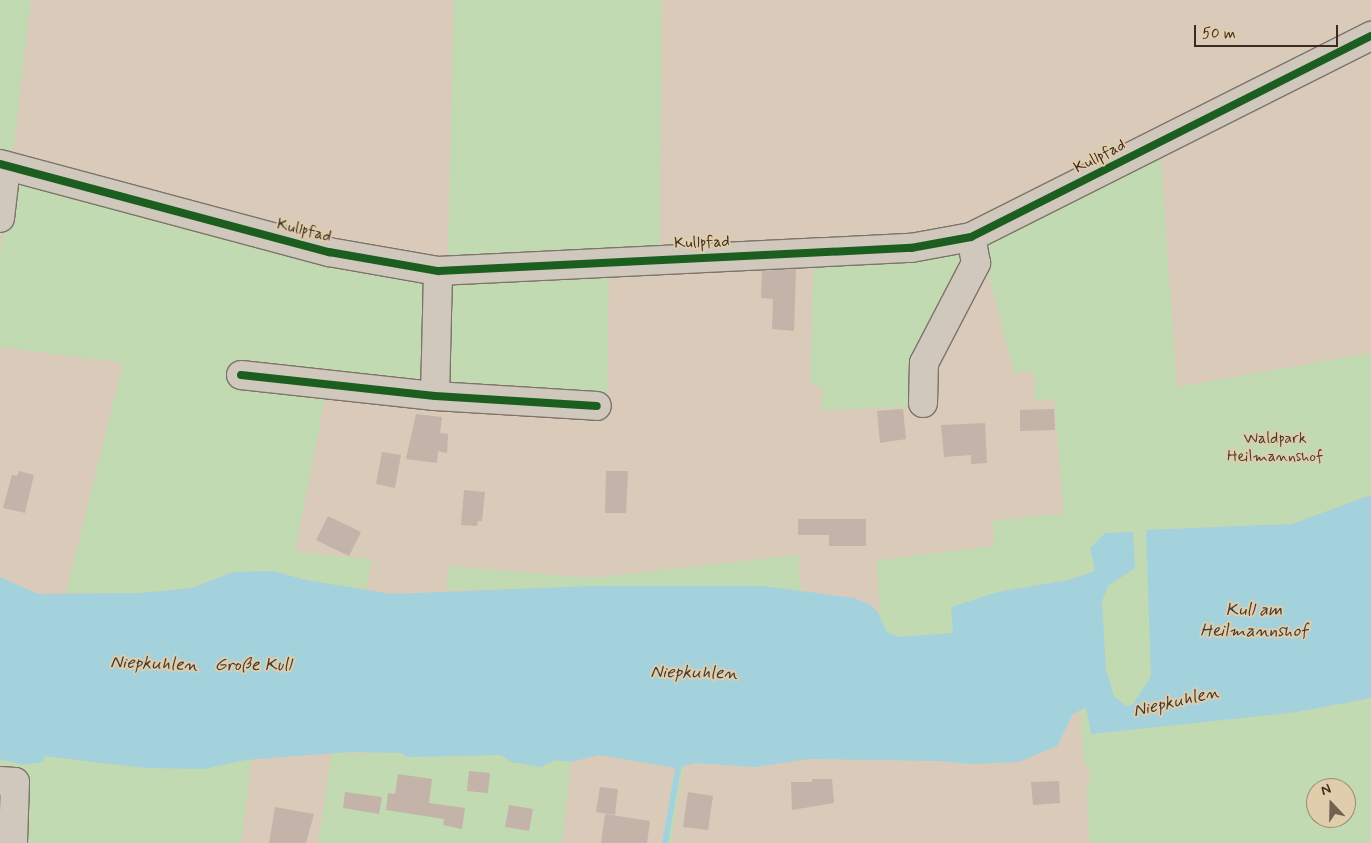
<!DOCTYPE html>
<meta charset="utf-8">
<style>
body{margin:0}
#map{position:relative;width:1371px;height:843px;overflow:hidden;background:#dacab9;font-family:Mynerve,sans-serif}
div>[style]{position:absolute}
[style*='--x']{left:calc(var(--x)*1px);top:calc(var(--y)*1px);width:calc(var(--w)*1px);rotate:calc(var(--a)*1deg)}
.green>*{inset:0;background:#c1dab2}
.water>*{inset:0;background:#a3d2dd}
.stream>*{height:5.5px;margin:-2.75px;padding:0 2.75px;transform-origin:2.75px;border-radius:2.75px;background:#a3d2dd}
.building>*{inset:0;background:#c4b3a8}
.roads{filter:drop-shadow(1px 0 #7e7369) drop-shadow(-1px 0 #7e7369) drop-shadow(0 1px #7e7369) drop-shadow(0 -1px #7e7369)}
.minor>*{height:28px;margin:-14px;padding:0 14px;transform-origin:14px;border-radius:14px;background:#d0c8bc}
.cycleway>*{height:8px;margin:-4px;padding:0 4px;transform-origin:4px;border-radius:4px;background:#1b5e20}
span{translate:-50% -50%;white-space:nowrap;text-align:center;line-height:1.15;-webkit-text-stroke:4px #dfcdab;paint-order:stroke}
.street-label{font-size:16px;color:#3b2a1e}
.park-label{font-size:16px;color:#463d2c}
.water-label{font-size:18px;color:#433b33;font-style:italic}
.north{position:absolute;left:1306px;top:778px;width:50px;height:50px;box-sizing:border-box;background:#dfcdab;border:1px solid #9d8c73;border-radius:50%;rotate:339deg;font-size:14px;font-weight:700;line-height:20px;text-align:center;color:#3b2a1e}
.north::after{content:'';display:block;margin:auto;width:18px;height:22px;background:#736254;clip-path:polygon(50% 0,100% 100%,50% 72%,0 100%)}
.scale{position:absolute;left:1194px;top:25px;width:144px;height:22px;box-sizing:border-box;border:2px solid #3b2a1e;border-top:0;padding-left:6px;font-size:15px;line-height:18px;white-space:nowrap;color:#3b2a1e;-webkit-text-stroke:4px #dfcdab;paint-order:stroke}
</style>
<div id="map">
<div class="green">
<i style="clip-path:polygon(0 0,31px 0,12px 161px,0 156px)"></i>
<i style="clip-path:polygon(454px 0,662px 0,660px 251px,453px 263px,448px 250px)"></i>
<i style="clip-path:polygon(1160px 149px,1177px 387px,1371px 353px,1371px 495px,1292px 524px,1147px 530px,1151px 676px,1133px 704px,1127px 707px,1114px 696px,1106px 670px,1102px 601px,1108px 586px,1135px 568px,1096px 571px,1069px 580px,998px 592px,952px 607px,953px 633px,898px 637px,886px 631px,880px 621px,877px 560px,994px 546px,993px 520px,1064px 514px,1054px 399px,1035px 400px,1034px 372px,1014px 373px,980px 241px)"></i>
<i style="clip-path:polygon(20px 181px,425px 279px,425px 372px,420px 380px,405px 386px,235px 363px,233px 378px,326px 393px,295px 552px,372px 559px,366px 590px,305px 580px,274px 571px,233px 572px,192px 588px,141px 593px,66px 593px,123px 363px,0 347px,0 253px,8px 198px,12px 187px)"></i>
<i style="clip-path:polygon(952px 248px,951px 255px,966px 248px,968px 263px,911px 374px,909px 407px,822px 410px,822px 389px,810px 381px,813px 267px,819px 259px)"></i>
<i style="clip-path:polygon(609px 269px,607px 402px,440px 391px,447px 284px)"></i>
<i style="clip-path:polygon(798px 555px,801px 592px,763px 586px,446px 590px,448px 566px,592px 578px)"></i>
<i style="clip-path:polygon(evenodd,1371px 698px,1371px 843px,1090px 843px,1086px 787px,1089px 786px,1090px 765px,1084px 764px,1080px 710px,1086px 707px,1091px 734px,1297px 712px,1371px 698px,1316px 788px,1346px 788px,1346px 818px,1316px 818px,1316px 788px)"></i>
<i style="clip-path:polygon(332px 753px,401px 753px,408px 757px,501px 755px,511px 762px,541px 767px,555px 760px,571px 762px,562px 843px,318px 843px)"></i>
<i style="clip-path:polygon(44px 756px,145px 768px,252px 760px,241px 843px,0 843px,0 759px,23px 765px)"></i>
<i style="clip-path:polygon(684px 765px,671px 843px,662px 843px,675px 768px)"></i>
</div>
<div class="water">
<i style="clip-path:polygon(1371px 495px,1371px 698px,1297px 712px,1091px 734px,1086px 707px,1073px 714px,1057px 746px,1019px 762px,972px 764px,937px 761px,809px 759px,755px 767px,695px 763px,675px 768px,599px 755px,571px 762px,555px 760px,541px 767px,511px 762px,501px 755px,408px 757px,401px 753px,351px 752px,245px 760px,204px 769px,145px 768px,44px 756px,43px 762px,23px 765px,0 759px,0 577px,38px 594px,141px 593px,192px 588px,233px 572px,274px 571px,305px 580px,392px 594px,592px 586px,763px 586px,854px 598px,869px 604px,878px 612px,886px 631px,898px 637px,953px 633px,951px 607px,998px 592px,1069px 580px,1095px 571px,1090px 548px,1105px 533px,1133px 532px,1135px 568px,1108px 586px,1102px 601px,1106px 670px,1114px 696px,1127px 707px,1133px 704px,1151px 676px,1146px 530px,1292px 524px)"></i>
</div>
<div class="stream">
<i style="--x:665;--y:843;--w:85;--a:-79.9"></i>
</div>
<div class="building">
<i style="clip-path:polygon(796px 269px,794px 331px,772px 329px,773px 299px,761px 298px,762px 271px)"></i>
<i style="clip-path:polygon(903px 409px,906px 439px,880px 443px,877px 411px)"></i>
<i style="clip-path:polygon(1054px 409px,1055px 430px,1020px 431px,1020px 410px)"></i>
<i style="clip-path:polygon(416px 414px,442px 417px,440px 433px,448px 434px,447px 453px,438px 451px,437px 463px,406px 459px)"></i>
<i style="clip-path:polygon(985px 423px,987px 463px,971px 464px,971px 455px,944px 457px,941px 425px)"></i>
<i style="clip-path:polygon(382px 452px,401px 455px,395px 488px,376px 484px)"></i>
<i style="clip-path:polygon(19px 471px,34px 475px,25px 513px,3px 508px,12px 475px,17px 476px)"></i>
<i style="clip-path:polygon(606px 471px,628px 471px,626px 513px,605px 513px)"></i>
<i style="clip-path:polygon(464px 490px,485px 492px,482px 521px,478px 521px,477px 526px,461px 525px)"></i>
<i style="clip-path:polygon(328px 516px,361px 532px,349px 556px,316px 540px)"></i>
<i style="clip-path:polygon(798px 519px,866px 519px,866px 546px,829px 546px,829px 535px,798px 535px)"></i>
<i style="clip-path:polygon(469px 771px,490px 773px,488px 793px,467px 791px)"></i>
<i style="clip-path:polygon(398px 774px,432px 779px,429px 803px,465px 808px,462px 829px,443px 825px,444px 819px,386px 810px,388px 793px,395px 794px)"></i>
<i style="clip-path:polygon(812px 779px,832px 779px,834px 803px,792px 810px,791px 782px,812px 782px)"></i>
<i style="clip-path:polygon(1059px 781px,1060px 803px,1033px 805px,1031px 782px)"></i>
<i style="clip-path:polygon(600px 787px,618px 789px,615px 815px,596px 812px)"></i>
<i style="clip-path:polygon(345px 792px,382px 797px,379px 814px,343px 808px)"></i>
<i style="clip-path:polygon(688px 792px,713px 796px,708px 830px,683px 827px)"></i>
<i style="clip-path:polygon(509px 805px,533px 809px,529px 831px,505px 827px)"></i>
<i style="clip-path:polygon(275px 807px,314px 814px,306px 843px,269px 843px)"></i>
<i style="clip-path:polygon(605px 814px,650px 821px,647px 843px,601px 843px)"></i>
</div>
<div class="roads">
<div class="minor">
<i style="--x:0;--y:164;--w:341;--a:15"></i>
<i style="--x:329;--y:252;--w:111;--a:9.9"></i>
<i style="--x:438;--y:271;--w:474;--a:-2.8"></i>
<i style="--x:911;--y:248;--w:61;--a:-10.4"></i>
<i style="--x:971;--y:237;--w:448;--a:-26.7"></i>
<i style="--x:0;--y:218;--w:51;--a:-83.3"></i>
<i style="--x:241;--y:375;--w:195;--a:6.2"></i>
<i style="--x:435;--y:396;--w:162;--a:3.5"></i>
<i style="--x:435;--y:396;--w:125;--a:-88.6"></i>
<i style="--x:923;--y:403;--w:40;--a:-88.6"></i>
<i style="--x:924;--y:363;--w:113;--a:-62.5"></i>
<i style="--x:976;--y:263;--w:26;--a:-101"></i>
<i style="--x:0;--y:781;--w:15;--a:4"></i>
<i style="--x:15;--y:782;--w:61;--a:91.9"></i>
</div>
</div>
<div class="cycleway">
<i style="--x:0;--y:164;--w:341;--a:15"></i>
<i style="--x:329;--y:252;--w:111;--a:9.9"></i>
<i style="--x:438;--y:271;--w:474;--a:-2.8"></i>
<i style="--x:911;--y:248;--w:61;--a:-10.4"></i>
<i style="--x:971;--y:237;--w:448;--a:-26.7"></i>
<i style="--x:241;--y:375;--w:195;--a:6.2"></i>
<i style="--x:435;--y:396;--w:162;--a:3.5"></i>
</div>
<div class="street-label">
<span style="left:1100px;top:157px;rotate:-27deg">Kullpfad</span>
<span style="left:304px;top:231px;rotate:14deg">Kullpfad</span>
<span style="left:702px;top:243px;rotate:-2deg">Kullpfad</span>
</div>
<div class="park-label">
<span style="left:1275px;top:448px">Waldpark<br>Heilmannshof</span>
</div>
<div class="water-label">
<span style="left:1254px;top:621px">Kull am<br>Heilmannshof</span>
<span style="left:154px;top:664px;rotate:2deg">Niepkuhlen</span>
<span style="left:253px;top:665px">Große Kull</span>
<span style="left:694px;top:673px;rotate:1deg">Niepkuhlen</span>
<span style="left:1176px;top:702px;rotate:-13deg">Niepkuhlen</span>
</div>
<div class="north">N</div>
<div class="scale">50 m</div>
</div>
